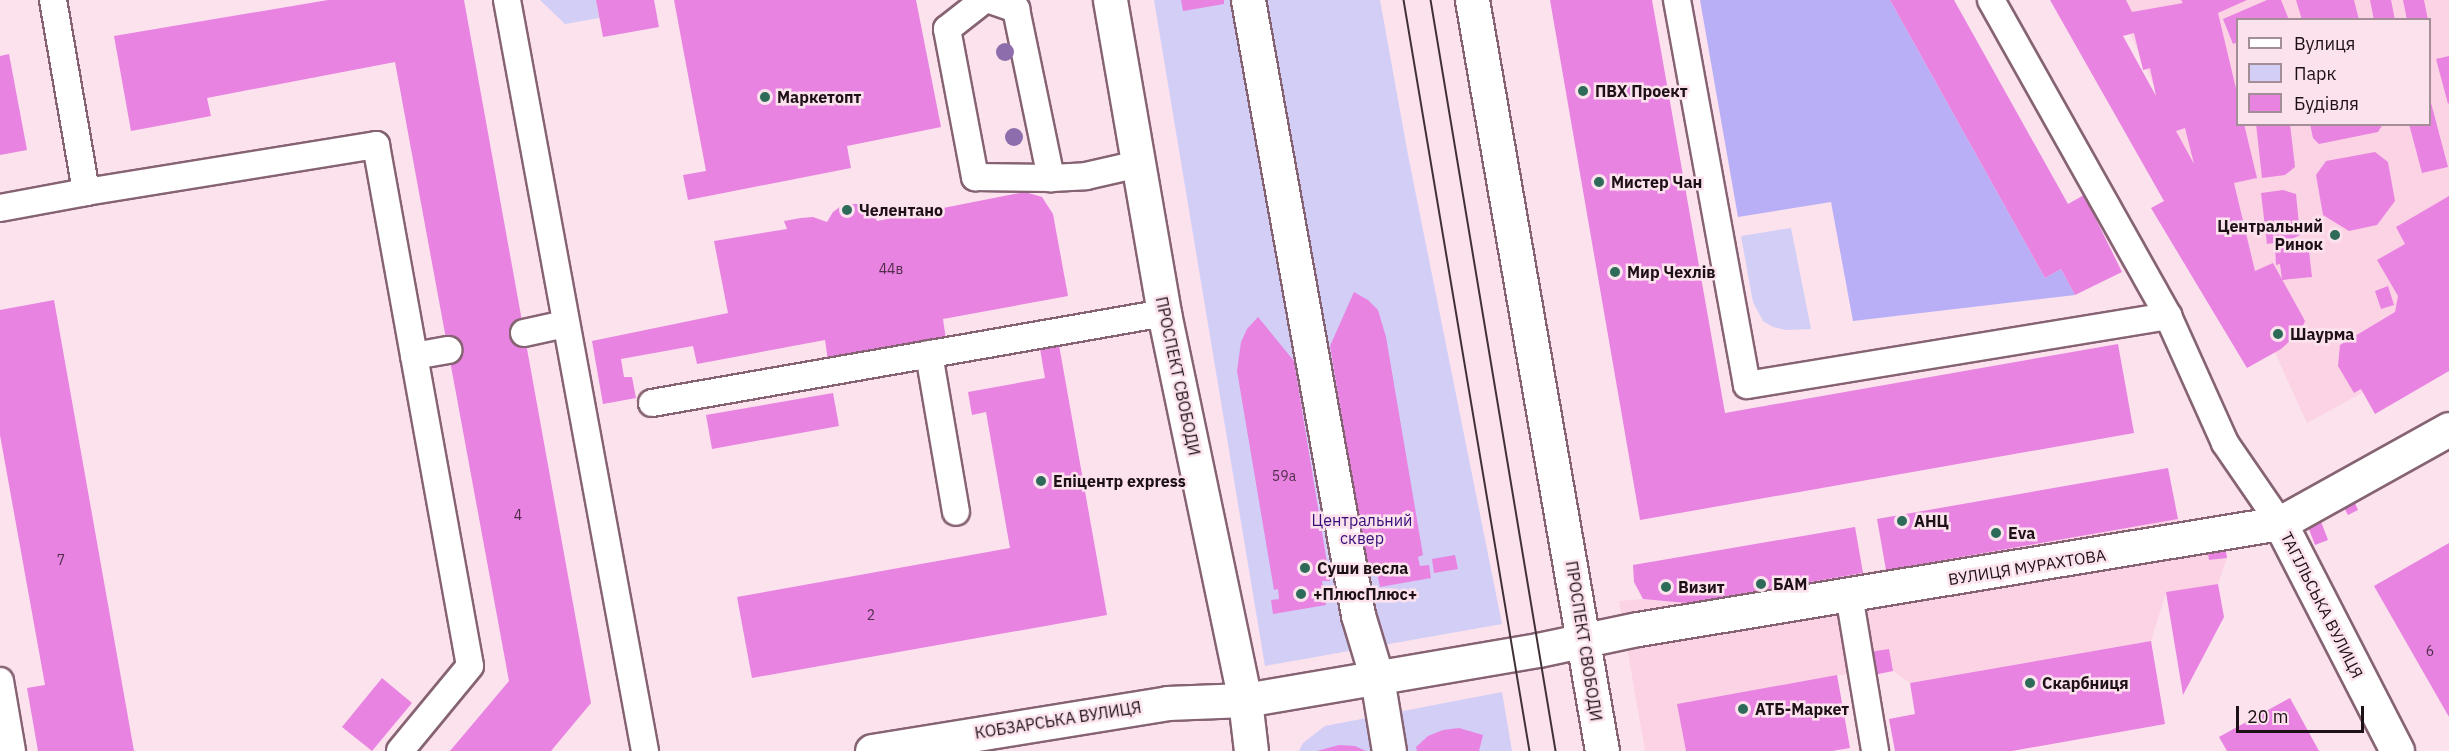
<!DOCTYPE html>
<meta charset="utf-8">
<style>
body{margin:0}
#map{position:relative;width:2449px;height:751px;overflow:hidden;background:#fbe2ed;font-family:"IBM Plex Sans",sans-serif}
div>[style]{position:absolute}
[style*='--x']{left:calc(var(--x)*1px);top:calc(var(--y)*1px);width:calc(var(--w)*1px);rotate:calc(var(--a)*1deg)}
.built>*{inset:0;background:#fbd3e5}
.green>*{inset:0;background:#d2cef6}
.forest>*{inset:0;background:#b8aff7}
.building>*{inset:0;background:#e883e1}
.roads{filter:drop-shadow(2px 0 #866373) drop-shadow(-2px 0 #866373) drop-shadow(0 2px #866373) drop-shadow(0 -2px #866373)}
.lane>*{height:26px;margin:-13px;padding:0 13px;transform-origin:13px;border-radius:13px;background:#fff}
.street>*{height:33px;margin:-16.5px;padding:0 16.5px;transform-origin:16.5px;border-radius:16.5px;background:#fff}
.secondary>*{height:33px;margin:-16.5px;padding:0 16.5px;transform-origin:16.5px;border-radius:16.5px;background:#fff}
.tram>*{height:1.5px;margin:-0.75px;padding:0 0.75px;transform-origin:0.75px;border-radius:0.75px;background:#403038}
.trees>*{width:18px;height:18px;margin:-9px;border-radius:50%;background:#8e6dad}
.dots>*{width:16px;height:16px;translate:-50% -50%;box-sizing:border-box;border:3px solid #fbe2ed;border-radius:50%}
span{translate:-50% -50%;white-space:nowrap;text-align:center;line-height:1.15;-webkit-text-stroke:5px #fbe2ed;paint-order:stroke}
.number-label{font-size:14px;color:#502d4a}
.number-label span{-webkit-text-stroke-width:0}
.poi-label{font-size:16px;color:#1e1017;font-weight:700}
.left{translate:0 -50%;text-align:left}
.right{translate:-100% -50%;text-align:right}
.street-label{font-size:16px;color:#1e1017}
.park-label{font-size:16px;color:#350e79}
.legend{position:absolute;left:2236px;top:18px;width:195px;height:108px;box-sizing:border-box;background:#fbe2ed;border:2px solid #a38e97;margin:0;padding:8px 10px;list-style:none;font-size:18px;color:#1e1017}
.legend li{display:flex;align-items:center;gap:12px;height:30px}
.legend b{width:30px;border:2px solid #a38e97}
.scale{position:absolute;left:2236px;top:706px;width:128px;height:27px;box-sizing:border-box;border:3px solid #1e1017;border-top:0;padding-left:8px;font-size:18px;line-height:21px;white-space:nowrap;color:#1e1017;-webkit-text-stroke:4px #fbe2ed;paint-order:stroke}
</style>
<div id="map">
<div class="built">
<i style="clip-path:polygon(evenodd,2115px 0,2449px 0,2449px 345px,2307px 423px,2115px 0,2238px 20px,2430px 20px,2430px 124px,2238px 124px,2238px 20px)"></i>
<i style="clip-path:polygon(2178px 519px,2206px 543px,2209px 560px,2227px 558px,2218px 584px,2166px 593px,2151px 641px,1910px 683px,1893px 671px,1873px 675px,1837px 675px,1678px 704px,1686px 751px,1645px 751px,1619px 601px,1643px 599px,1686px 603px)"></i>
</div>
<div class="green">
<i style="clip-path:polygon(540px 0,596px 0,599px 18px,565px 24px)"></i>
<i style="clip-path:polygon(1154px 0,1380px 0,1408px 155px,1502px 624px,1265px 666px)"></i>
<i style="clip-path:polygon(1791px 228px,1811px 329px,1786px 330px,1773px 327px,1763px 321px,1753px 302px,1741px 236px)"></i>
<i style="clip-path:polygon(1502px 692px,1512px 751px,1299px 751px,1303px 743px,1325px 726px)"></i>
</div>
<div class="forest">
<i style="clip-path:polygon(1700px 0,1890px 0,2045px 278px,2061px 269px,2075px 295px,1853px 321px,1831px 202px,1738px 217px)"></i>
</div>
<div class="building">
<i style="clip-path:polygon(328px 0,464px 0,591px 703px,551px 751px,450px 751px,509px 681px,395px 62px,207px 98px,211px 116px,131px 131px,114px 36px)"></i>
<i style="clip-path:polygon(596px 0,654px 0,659px 27px,603px 37px)"></i>
<i style="clip-path:polygon(674px 0,916px 0,941px 127px,847px 146px,851px 168px,688px 200px,683px 175px,706px 171px)"></i>
<i style="clip-path:polygon(1181px 0,1224px 0,1224px 4px,1183px 11px)"></i>
<i style="clip-path:polygon(1550px 0,1652px 0,1725px 413px,2118px 344px,2134px 433px,1640px 520px)"></i>
<i style="clip-path:polygon(1890px 0,1954px 0,2068px 204px,2084px 195px,2122px 272px,2075px 295px,2061px 269px,2045px 278px)"></i>
<i style="clip-path:polygon(evenodd,2050px 0,2126px 0,2132px 12px,2183px 3px,2181px 0,2247px 0,2218px 13px,2238px 97px,2238px 124px,2244px 124px,2257px 178px,2234px 183px,2255px 271px,2273px 263px,2305px 321px,2300px 332px,2281px 349px,2247px 368px,2151px 208px,2164px 201px,2050px 0,2134px 33px,2143px 70px,2150px 68px,2156px 96px,2123px 36px,2134px 33px,2050px 0,2185px 128px,2194px 164px,2176px 131px,2185px 128px)"></i>
<i style="clip-path:polygon(2267px 0,2281px 0,2289px 20px,2238px 20px,2238px 42px,2233px 44px,2223px 19px)"></i>
<i style="clip-path:polygon(2296px 0,2354px 0,2359px 20px,2302px 20px)"></i>
<i style="clip-path:polygon(2370px 0,2391px 0,2395px 20px,2374px 20px)"></i>
<i style="clip-path:polygon(2403px 0,2424px 0,2428px 20px,2407px 20px)"></i>
<i style="clip-path:polygon(9px 54px,27px 150px,0 155px,0 56px)"></i>
<i style="clip-path:polygon(2449px 56px,2449px 103px,2448px 104px,2436px 59px)"></i>
<i style="clip-path:polygon(2430px 99px,2448px 167px,2422px 173px,2409px 124px,2430px 124px)"></i>
<i style="clip-path:polygon(2256px 124px,2290px 124px,2295px 167px,2285px 175px,2262px 178px)"></i>
<i style="clip-path:polygon(2310px 124px,2383px 124px,2378px 132px,2319px 144px,2313px 138px)"></i>
<i style="clip-path:polygon(2375px 152px,2388px 162px,2395px 201px,2377px 225px,2349px 231px,2323px 215px,2316px 175px,2326px 161px)"></i>
<i style="clip-path:polygon(2283px 190px,2296px 194px,2300px 235px,2288px 241px,2267px 244px,2261px 193px)"></i>
<i style="clip-path:polygon(1025px 192px,1042px 197px,1053px 214px,1068px 296px,943px 319px,946px 340px,828px 361px,825px 340px,697px 364px,693px 346px,621px 359px,624px 377px,632px 377px,636px 398px,603px 404px,592px 341px,728px 313px,714px 241px,787px 229px,784px 221px,801px 218px,813px 217px,827px 222px,833px 212px,844px 204px,861px 204px,872px 211px,877px 221px)"></i>
<i style="clip-path:polygon(2449px 196px,2449px 371px,2375px 414px,2361px 389px,2354px 393px,2338px 366px,2340px 345px,2395px 312px,2398px 296px,2377px 260px,2405px 244px,2396px 227px)"></i>
<i style="clip-path:polygon(2297px 245px,2309px 251px,2312px 277px,2282px 280px,2280px 264px,2276px 265px,2275px 247px)"></i>
<i style="clip-path:polygon(2388px 286px,2394px 305px,2381px 309px,2375px 291px)"></i>
<i style="clip-path:polygon(1354px 292px,1368px 300px,1378px 310px,1386px 337px,1423px 555px,1418px 557px,1420px 566px,1429px 565px,1431px 578px,1380px 587px,1375px 564px,1367px 565px,1330px 346px)"></i>
<i style="clip-path:polygon(54px 300px,134px 751px,38px 751px,27px 688px,45px 685px,0 435px,0 310px)"></i>
<i style="clip-path:polygon(1258px 317px,1294px 361px,1330px 581px,1322px 581px,1326px 605px,1273px 614px,1271px 600px,1279px 599px,1278px 589px,1274px 590px,1237px 371px,1241px 342px,1247px 329px)"></i>
<i style="clip-path:polygon(1059px 345px,1107px 615px,752px 678px,737px 597px,1010px 548px,986px 412px,972px 415px,968px 392px,1045px 378px,1040px 349px)"></i>
<i style="clip-path:polygon(833px 393px,839px 426px,712px 449px,706px 415px)"></i>
<i style="clip-path:polygon(2168px 468px,2178px 519px,1886px 570px,1877px 519px)"></i>
<i style="clip-path:polygon(2352px 496px,2358px 510px,2348px 515px,2341px 502px)"></i>
<i style="clip-path:polygon(2320px 519px,2328px 540px,2315px 545px,2307px 524px)"></i>
<i style="clip-path:polygon(1855px 527px,1863px 573px,1686px 603px,1643px 599px,1634px 582px,1633px 565px)"></i>
<i style="clip-path:polygon(2224px 540px,2227px 558px,2209px 560px,2206px 543px)"></i>
<i style="clip-path:polygon(2449px 543px,2449px 717px,2374px 586px)"></i>
<i style="clip-path:polygon(1455px 555px,1458px 569px,1434px 573px,1432px 559px)"></i>
<i style="clip-path:polygon(2218px 584px,2224px 617px,2183px 695px,2166px 592px)"></i>
<i style="clip-path:polygon(2151px 641px,2165px 724px,2012px 751px,1895px 751px,1889px 719px,1915px 714px,1910px 683px)"></i>
<i style="clip-path:polygon(1889px 649px,1893px 671px,1873px 675px,1869px 652px)"></i>
<i style="clip-path:polygon(1837px 675px,1850px 748px,1832px 751px,1686px 751px,1677px 704px)"></i>
<i style="clip-path:polygon(382px 678px,412px 703px,372px 751px,342px 727px)"></i>
<i style="clip-path:polygon(2290px 698px,2319px 751px,2227px 751px,2219px 737px)"></i>
<i style="clip-path:polygon(1459px 728px,1483px 735px,1479px 751px,1417px 751px,1416px 747px,1428px 736px,1443px 730px)"></i>
<i style="clip-path:polygon(1339px 745px,1355px 746px,1366px 751px,1317px 751px)"></i>
</div>
<div class="roads">
<div class="lane">
<i style="--x:53;--y:0;--w:195;--a:80.2"></i>
<i style="--x:86;--y:192;--w:294;--a:-9.2"></i>
<i style="--x:376;--y:145;--w:529;--a:79.77"></i>
<i style="--x:470;--y:666;--w:110;--a:129.5"></i>
<i style="--x:507;--y:0;--w:764;--a:79.59"></i>
<i style="--x:984;--y:0;--w:47;--a:141.9"></i>
<i style="--x:947;--y:29;--w:151;--a:79.3"></i>
<i style="--x:975;--y:177;--w:76;--a:0.8"></i>
<i style="--x:1051;--y:178;--w:35;--a:-3"></i>
<i style="--x:1086;--y:176;--w:54;--a:-12.8"></i>
<i style="--x:990;--y:0;--w:28;--a:19"></i>
<i style="--x:1016;--y:9;--w:173;--a:78.3"></i>
<i style="--x:1677;--y:0;--w:391;--a:79.7"></i>
<i style="--x:1747;--y:385;--w:427;--a:-9.3"></i>
<i style="--x:1991;--y:0;--w:362;--a:60.7"></i>
<i style="--x:2168;--y:316;--w:139;--a:65.8"></i>
<i style="--x:2225;--y:443;--w:97;--a:55.5"></i>
<i style="--x:0;--y:208;--w:87;--a:-10.5"></i>
<i style="--x:524;--y:333;--w:42;--a:-12.4"></i>
<i style="--x:929;--y:354;--w:160;--a:80.3"></i>
<i style="--x:414;--y:356;--w:35;--a:-10"></i>
<i style="--x:652;--y:403;--w:520;--a:-9.97"></i>
<i style="--x:1849;--y:595;--w:158;--a:80.5"></i>
<i style="--x:0;--y:681;--w:71;--a:80.3"></i>
</div>
<div class="street">
<i style="--x:1248;--y:0;--w:625;--a:79.86"></i>
<i style="--x:1358;--y:615;--w:66;--a:73.2"></i>
<i style="--x:1377;--y:678;--w:74;--a:80.7"></i>
<i style="--x:2280;--y:523;--w:256;--a:62.8"></i>
<i style="--x:872;--y:751;--w:299;--a:-9.2"></i>
<i style="--x:1167;--y:703;--w:78;--a:-2.2"></i>
<i style="--x:1245;--y:700;--w:297;--a:-9.7"></i>
<i style="--x:1538;--y:650;--w:102;--a:-11.9"></i>
<i style="--x:1638;--y:629;--w:651;--a:-9.38"></i>
<i style="--x:2280;--y:523;--w:193;--a:-29.1"></i>
</div>
<div class="secondary">
<i style="--x:1110;--y:0;--w:318;--a:80.2"></i>
<i style="--x:1164;--y:313;--w:395;--a:78.2"></i>
<i style="--x:1245;--y:700;--w:51;--a:83.3"></i>
<i style="--x:1472;--y:0;--w:762;--a:80.18"></i>
</div>
</div>
<div class="tram">
<i style="--x:1404;--y:0;--w:761;--a:80.48"></i>
<i style="--x:1431;--y:0;--w:761;--a:80.55"></i>
</div>
<div class="trees">
<i style="left:1005px;top:52px"></i>
<i style="left:1014px;top:137px"></i>
</div>
<div class="dots">
<i style="left:1583px;top:91px;background:#2d6b58"></i>
<i style="left:765px;top:97px;background:#2d6b58"></i>
<i style="left:1599px;top:182px;background:#2d6b58"></i>
<i style="left:847px;top:210px;background:#2d6b58"></i>
<i style="left:2335px;top:235px;background:#2d6b58"></i>
<i style="left:1615px;top:272px;background:#2d6b58"></i>
<i style="left:2278px;top:334px;background:#2d6b58"></i>
<i style="left:1041px;top:481px;background:#2d6b58"></i>
<i style="left:1902px;top:521px;background:#2d6b58"></i>
<i style="left:1996px;top:533px;background:#2d6b58"></i>
<i style="left:1305px;top:568px;background:#2d6b58"></i>
<i style="left:1761px;top:584px;background:#2d6b58"></i>
<i style="left:1666px;top:587px;background:#2d6b58"></i>
<i style="left:1301px;top:594px;background:#2d6b58"></i>
<i style="left:2030px;top:683px;background:#2d6b58"></i>
<i style="left:1743px;top:709px;background:#2d6b58"></i>
</div>
<div class="number-label">
<span style="left:891px;top:269px">44в</span>
<span style="left:1284px;top:476px">59а</span>
<span style="left:518px;top:515px">4</span>
<span style="left:61px;top:560px">7</span>
<span style="left:871px;top:615px">2</span>
<span style="left:2430px;top:651px">6</span>
</div>
<div class="poi-label">
<span class="left" style="left:1595px;top:91px">ПВХ Проект</span>
<span class="left" style="left:777px;top:97px">Маркетопт</span>
<span class="left" style="left:1611px;top:182px">Мистер Чан</span>
<span class="left" style="left:859px;top:210px">Челентано</span>
<span class="right" style="left:2323px;top:235px">Центральний<br>Ринок</span>
<span class="left" style="left:1627px;top:272px">Мир Чехлів</span>
<span class="left" style="left:2290px;top:334px">Шаурма</span>
<span class="left" style="left:1053px;top:481px">Епіцентр express</span>
<span class="left" style="left:1914px;top:521px">АНЦ</span>
<span class="left" style="left:2008px;top:533px">Eva</span>
<span class="left" style="left:1317px;top:568px">Суши весла</span>
<span class="left" style="left:1773px;top:584px">БАМ</span>
<span class="left" style="left:1678px;top:587px">Визит</span>
<span class="left" style="left:1313px;top:594px">+ПлюсПлюс+</span>
<span class="left" style="left:2042px;top:683px">Скарбниця</span>
<span class="left" style="left:1755px;top:709px">АТБ-Маркет</span>
</div>
<div class="street-label">
<span style="left:1178px;top:376px;rotate:78deg">ПРОСПЕКТ СВОБОДИ</span>
<span style="left:2027px;top:567px;rotate:-9deg">ВУЛИЦЯ МУРАХТОВА</span>
<span style="left:2322px;top:605px;rotate:63deg">ТАГІЛЬСЬКА ВУЛИЦЯ</span>
<span style="left:1584px;top:641px;rotate:81deg">ПРОСПЕКТ СВОБОДИ</span>
<span style="left:1058px;top:720px;rotate:-9deg">КОБЗАРСЬКА ВУЛИЦЯ</span>
</div>
<div class="park-label">
<span style="left:1362px;top:529px">Центральний<br>сквер</span>
</div>
<ul class="legend">
<li><b style="height:8px;background:#fff"></b>Вулиця</li>
<li><b style="height:16px;background:#d2cef6"></b>Парк</li>
<li><b style="height:16px;background:#e883e1"></b>Будівля</li>
</ul>
<div class="scale">20 m</div>
</div>
